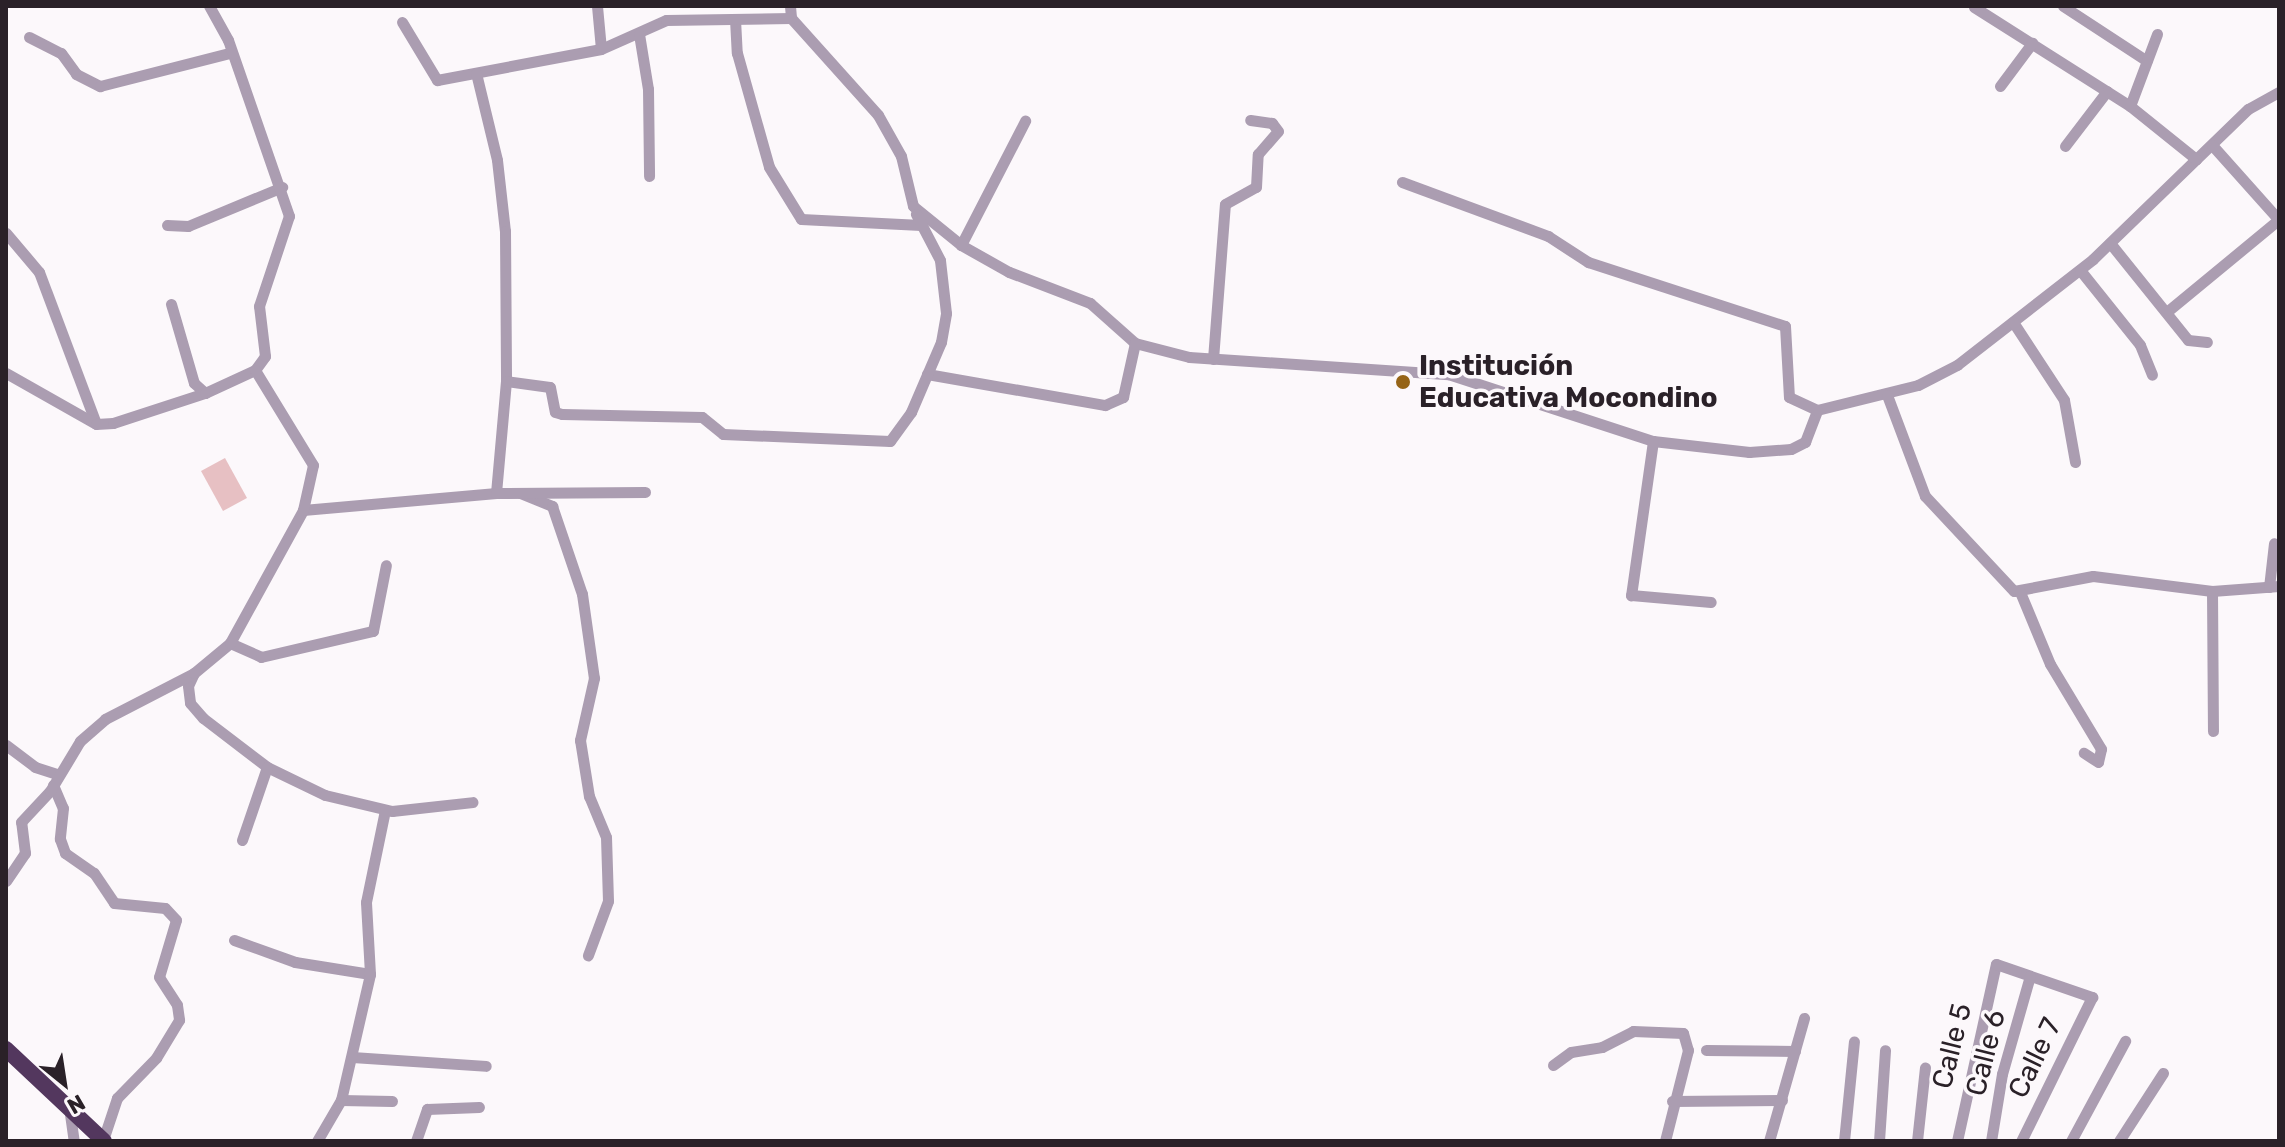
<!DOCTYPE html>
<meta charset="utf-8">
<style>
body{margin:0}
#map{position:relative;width:2285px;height:1147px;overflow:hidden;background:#fcf8fb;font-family:Rubik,sans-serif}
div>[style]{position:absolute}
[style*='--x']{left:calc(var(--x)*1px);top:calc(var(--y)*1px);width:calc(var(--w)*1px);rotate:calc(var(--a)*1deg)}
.green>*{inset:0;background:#e7c0c3}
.minor>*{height:11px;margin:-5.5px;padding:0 5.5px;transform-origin:5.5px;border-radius:5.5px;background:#ab9db1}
.highway>*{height:16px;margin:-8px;padding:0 8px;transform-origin:8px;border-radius:8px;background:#53375e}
.dots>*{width:22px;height:22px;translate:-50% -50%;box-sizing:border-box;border:4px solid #fcf8fb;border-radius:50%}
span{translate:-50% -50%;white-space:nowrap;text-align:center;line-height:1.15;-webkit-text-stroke:7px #fcf8fb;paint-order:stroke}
.poi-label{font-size:28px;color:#2a2128;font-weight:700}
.left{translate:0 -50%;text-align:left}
.street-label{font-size:28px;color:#2a2128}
.frame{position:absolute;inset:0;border:8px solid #2a2128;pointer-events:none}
.north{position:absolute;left:24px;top:1043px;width:80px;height:80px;-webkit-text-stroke:6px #fcf8fb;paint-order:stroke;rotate:150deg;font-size:22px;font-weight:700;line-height:32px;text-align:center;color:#2a2128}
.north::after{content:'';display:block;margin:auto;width:28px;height:36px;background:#2a2128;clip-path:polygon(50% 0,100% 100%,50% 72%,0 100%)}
</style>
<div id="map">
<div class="green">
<i style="clip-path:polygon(225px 458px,247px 498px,223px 511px,201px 471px)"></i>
</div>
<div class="minor">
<i style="--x:597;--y:6;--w:43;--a:84.7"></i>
<i style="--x:790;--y:6;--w:12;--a:85"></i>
<i style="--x:791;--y:18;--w:130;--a:48.1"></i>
<i style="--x:878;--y:115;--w:47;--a:60.7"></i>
<i style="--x:901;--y:156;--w:51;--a:76.5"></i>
<i style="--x:913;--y:206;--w:62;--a:39.1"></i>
<i style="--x:961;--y:245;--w:55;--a:29.4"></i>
<i style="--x:1009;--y:272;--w:87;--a:20.9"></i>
<i style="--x:1090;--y:303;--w:60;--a:41.6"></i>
<i style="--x:1135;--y:343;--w:56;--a:14.5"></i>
<i style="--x:1189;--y:357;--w:260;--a:3.8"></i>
<i style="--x:1448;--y:374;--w:216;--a:18.1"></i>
<i style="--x:1653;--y:441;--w:97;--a:6.5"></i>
<i style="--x:1749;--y:452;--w:42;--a:-4.1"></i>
<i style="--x:1791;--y:449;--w:16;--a:-27"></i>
<i style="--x:1805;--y:442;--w:34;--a:-69"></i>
<i style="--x:1817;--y:410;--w:104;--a:-13.9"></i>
<i style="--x:1918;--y:385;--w:44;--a:-27.1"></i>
<i style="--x:1957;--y:365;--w:172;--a:-37.9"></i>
<i style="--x:2093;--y:259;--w:216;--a:-44.1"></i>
<i style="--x:2248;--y:109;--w:35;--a:-29"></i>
<i style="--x:2063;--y:6;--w:100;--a:33.2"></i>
<i style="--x:1974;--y:7;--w:185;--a:32.4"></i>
<i style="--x:2130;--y:106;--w:85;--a:38.8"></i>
<i style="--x:735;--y:19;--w:34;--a:87"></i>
<i style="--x:737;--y:53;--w:118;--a:74.3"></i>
<i style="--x:769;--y:167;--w:61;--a:58.4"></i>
<i style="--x:801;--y:219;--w:120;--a:2.9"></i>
<i style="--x:402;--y:22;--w:68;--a:58.9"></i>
<i style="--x:437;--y:80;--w:167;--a:-10.7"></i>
<i style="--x:601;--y:49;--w:71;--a:-24"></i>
<i style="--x:666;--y:20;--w:125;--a:-0.9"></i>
<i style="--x:639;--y:34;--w:56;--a:80.7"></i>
<i style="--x:648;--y:89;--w:87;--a:89.3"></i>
<i style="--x:29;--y:37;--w:36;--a:27"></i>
<i style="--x:61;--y:53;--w:26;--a:54"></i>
<i style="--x:76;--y:74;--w:27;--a:27"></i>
<i style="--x:100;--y:86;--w:133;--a:-14.3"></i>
<i style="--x:476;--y:73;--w:89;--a:76.4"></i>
<i style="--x:497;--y:160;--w:71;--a:83.6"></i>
<i style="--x:505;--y:231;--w:150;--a:89.6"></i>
<i style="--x:506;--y:381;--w:112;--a:95.1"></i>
<i style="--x:2000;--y:86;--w:54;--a:-53.3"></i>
<i style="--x:2130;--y:106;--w:77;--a:-69.4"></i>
<i style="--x:2212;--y:145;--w:101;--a:48.2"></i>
<i style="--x:2065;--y:146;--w:69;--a:-52.6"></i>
<i style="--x:1402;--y:182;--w:156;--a:20.3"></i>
<i style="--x:1548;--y:236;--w:48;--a:33"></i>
<i style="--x:1588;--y:262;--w:207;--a:18"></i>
<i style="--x:1785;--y:326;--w:71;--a:86.8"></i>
<i style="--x:1789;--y:397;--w:31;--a:25"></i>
<i style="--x:167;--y:225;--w:21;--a:3"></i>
<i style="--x:188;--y:226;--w:102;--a:-22.5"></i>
<i style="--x:6;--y:233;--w:51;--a:49.8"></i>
<i style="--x:39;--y:272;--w:162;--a:69.4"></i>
<i style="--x:2110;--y:243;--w:124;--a:51.2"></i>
<i style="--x:2188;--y:340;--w:19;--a:6"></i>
<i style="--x:961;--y:245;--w:140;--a:-62.7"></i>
<i style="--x:2080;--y:270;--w:96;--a:51.3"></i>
<i style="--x:2140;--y:345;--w:32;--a:68"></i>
<i style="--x:171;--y:304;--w:82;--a:73.8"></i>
<i style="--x:194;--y:383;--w:15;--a:42"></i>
<i style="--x:2169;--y:310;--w:141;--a:-39.5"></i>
<i style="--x:2013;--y:322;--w:93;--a:56.8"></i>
<i style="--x:2064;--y:400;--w:63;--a:79.9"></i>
<i style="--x:1213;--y:359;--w:155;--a:-85.6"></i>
<i style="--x:1225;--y:204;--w:35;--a:-29"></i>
<i style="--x:1256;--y:187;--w:33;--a:-87"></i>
<i style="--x:1258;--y:154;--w:30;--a:-49"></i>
<i style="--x:1278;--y:131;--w:10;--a:-127"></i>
<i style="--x:1272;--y:123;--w:22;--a:-172"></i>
<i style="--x:6;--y:373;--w:103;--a:29.5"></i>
<i style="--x:96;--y:424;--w:17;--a:-3"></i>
<i style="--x:113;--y:423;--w:97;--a:-18.1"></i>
<i style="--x:205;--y:393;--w:55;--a:-24.7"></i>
<i style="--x:255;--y:370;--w:17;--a:-54"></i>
<i style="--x:265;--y:356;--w:50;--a:-96.8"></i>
<i style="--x:259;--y:306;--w:95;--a:-71.6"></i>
<i style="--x:289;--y:216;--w:186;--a:-109.1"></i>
<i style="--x:228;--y:40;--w:39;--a:-119"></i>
<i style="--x:927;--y:374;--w:181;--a:9.9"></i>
<i style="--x:1105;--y:405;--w:20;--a:-24"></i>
<i style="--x:1123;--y:397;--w:55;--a:-77.5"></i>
<i style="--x:506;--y:381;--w:44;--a:7.8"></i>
<i style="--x:550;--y:387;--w:25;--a:79"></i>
<i style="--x:555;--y:412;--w:7;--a:16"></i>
<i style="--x:562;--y:414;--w:140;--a:1.2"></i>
<i style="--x:702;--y:417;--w:27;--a:39"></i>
<i style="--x:723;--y:434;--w:167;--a:2.4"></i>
<i style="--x:890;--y:441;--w:36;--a:-54"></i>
<i style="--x:911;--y:412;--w:76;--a:-66.8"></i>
<i style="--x:941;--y:342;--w:29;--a:-80"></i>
<i style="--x:946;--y:313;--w:53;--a:-96.5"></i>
<i style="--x:940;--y:260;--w:52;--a:-117.6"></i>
<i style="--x:1887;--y:395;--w:108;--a:69.4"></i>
<i style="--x:1925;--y:496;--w:130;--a:46.9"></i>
<i style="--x:2014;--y:591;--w:80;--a:-10.8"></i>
<i style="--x:2093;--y:576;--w:120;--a:7.2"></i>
<i style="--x:2212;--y:591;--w:67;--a:-4.3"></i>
<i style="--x:1653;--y:441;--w:156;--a:98.1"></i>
<i style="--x:1631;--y:595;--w:80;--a:5"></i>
<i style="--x:520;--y:493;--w:35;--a:22"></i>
<i style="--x:552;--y:506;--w:93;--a:71.2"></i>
<i style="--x:582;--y:594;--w:85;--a:81.9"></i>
<i style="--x:594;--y:678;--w:64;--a:102.7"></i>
<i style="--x:580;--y:740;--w:57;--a:80.9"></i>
<i style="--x:589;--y:796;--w:44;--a:67.5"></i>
<i style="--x:606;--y:837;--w:64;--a:88.2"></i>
<i style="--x:608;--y:901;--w:58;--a:110.3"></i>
<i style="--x:303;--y:510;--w:194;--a:-5"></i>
<i style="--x:496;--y:493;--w:149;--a:-0.4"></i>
<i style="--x:2269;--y:587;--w:44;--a:-83.5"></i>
<i style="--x:2212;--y:591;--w:140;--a:89.6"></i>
<i style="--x:2020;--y:592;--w:78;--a:67.4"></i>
<i style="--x:2050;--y:664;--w:99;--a:59"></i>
<i style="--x:2101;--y:749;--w:13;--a:103"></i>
<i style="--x:2098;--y:762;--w:17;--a:-147"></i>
<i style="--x:230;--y:643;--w:34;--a:24"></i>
<i style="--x:261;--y:657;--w:115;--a:-13.1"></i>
<i style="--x:373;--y:631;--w:67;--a:-78.9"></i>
<i style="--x:194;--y:673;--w:14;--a:115"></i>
<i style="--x:188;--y:686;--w:17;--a:83"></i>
<i style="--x:190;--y:703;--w:20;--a:49"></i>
<i style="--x:203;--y:718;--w:81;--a:37.4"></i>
<i style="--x:267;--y:767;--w:64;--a:25.8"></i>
<i style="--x:325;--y:795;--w:69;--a:13.4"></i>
<i style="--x:392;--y:811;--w:81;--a:-6.3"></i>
<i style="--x:6;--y:745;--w:36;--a:37"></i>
<i style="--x:35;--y:767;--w:22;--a:18"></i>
<i style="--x:53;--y:785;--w:25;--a:67"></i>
<i style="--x:63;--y:808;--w:31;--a:96"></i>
<i style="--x:60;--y:839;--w:15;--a:70"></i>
<i style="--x:65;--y:853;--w:35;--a:35"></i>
<i style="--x:94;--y:873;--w:36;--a:56"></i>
<i style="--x:114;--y:903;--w:51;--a:5.6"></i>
<i style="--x:165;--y:908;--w:16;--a:47"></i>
<i style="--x:176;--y:920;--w:59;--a:106.6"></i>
<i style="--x:159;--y:977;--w:33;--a:57"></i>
<i style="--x:177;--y:1005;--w:15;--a:82"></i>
<i style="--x:179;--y:1020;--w:44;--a:121.2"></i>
<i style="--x:156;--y:1058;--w:56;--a:134.3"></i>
<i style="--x:117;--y:1098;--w:44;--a:108.4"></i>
<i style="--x:242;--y:840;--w:77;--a:-71.1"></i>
<i style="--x:6;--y:881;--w:34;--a:-56"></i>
<i style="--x:25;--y:853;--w:31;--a:-97"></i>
<i style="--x:21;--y:822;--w:42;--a:-46.9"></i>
<i style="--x:50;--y:791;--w:58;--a:-59"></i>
<i style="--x:80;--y:741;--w:33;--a:-41"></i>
<i style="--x:105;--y:719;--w:100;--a:-27.3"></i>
<i style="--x:194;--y:673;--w:47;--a:-39.8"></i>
<i style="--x:230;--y:643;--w:152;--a:-61.2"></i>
<i style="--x:303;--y:510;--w:46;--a:-77.5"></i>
<i style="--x:313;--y:465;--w:111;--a:-121.4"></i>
<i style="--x:234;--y:940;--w:65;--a:19.8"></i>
<i style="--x:295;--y:962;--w:76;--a:9.1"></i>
<i style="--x:1706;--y:1050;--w:89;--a:0.6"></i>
<i style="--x:352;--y:1057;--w:134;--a:3.8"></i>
<i style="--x:1553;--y:1065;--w:22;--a:-36"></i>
<i style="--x:1571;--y:1052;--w:31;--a:-9"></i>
<i style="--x:1602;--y:1047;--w:35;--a:-27"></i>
<i style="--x:1633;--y:1031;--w:50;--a:2.3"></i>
<i style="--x:1683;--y:1033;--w:18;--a:74"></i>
<i style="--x:1688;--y:1050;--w:94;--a:104.2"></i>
<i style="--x:341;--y:1100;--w:51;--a:1.1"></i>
<i style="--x:1672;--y:1101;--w:110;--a:-0.5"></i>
<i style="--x:69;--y:1107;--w:34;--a:82"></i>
<i style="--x:317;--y:1141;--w:48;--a:-59.7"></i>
<i style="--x:341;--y:1100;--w:129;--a:-77"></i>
<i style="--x:370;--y:974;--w:72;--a:-93.2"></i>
<i style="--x:366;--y:902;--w:94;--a:-78.3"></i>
<i style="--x:416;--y:1141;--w:34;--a:-71"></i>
<i style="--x:427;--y:1109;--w:52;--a:-2.2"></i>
<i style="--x:1769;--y:1141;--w:128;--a:-74.1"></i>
<i style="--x:1844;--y:1141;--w:100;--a:-84.3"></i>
<i style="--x:1879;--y:1141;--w:91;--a:-86.2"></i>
<i style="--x:1917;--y:1141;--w:74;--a:-83.8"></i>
<i style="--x:1957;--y:1141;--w:181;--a:-77.6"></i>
<i style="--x:1996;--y:964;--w:102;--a:19"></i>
<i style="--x:2092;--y:997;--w:161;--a:116.2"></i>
<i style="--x:1991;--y:1141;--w:68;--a:-80.7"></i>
<i style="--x:2002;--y:1074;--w:102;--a:-74.1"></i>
<i style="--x:2071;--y:1141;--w:114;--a:-61.6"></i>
<i style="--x:2119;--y:1141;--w:81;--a:-57.1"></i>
</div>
<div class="highway">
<i style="--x:6;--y:1049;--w:134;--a:43.2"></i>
</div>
<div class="dots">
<i style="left:1403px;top:382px;background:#966417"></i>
</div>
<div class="poi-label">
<span class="left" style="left:1419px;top:382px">Institución<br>Educativa Mocondino</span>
</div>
<div class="street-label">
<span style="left:1952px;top:1046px;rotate:-76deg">Calle 5</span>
<span style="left:1986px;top:1053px;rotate:-76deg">Calle 6</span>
<span style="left:2035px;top:1058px;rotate:-64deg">Calle 7</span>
</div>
<div class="frame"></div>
<div class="north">N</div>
</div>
